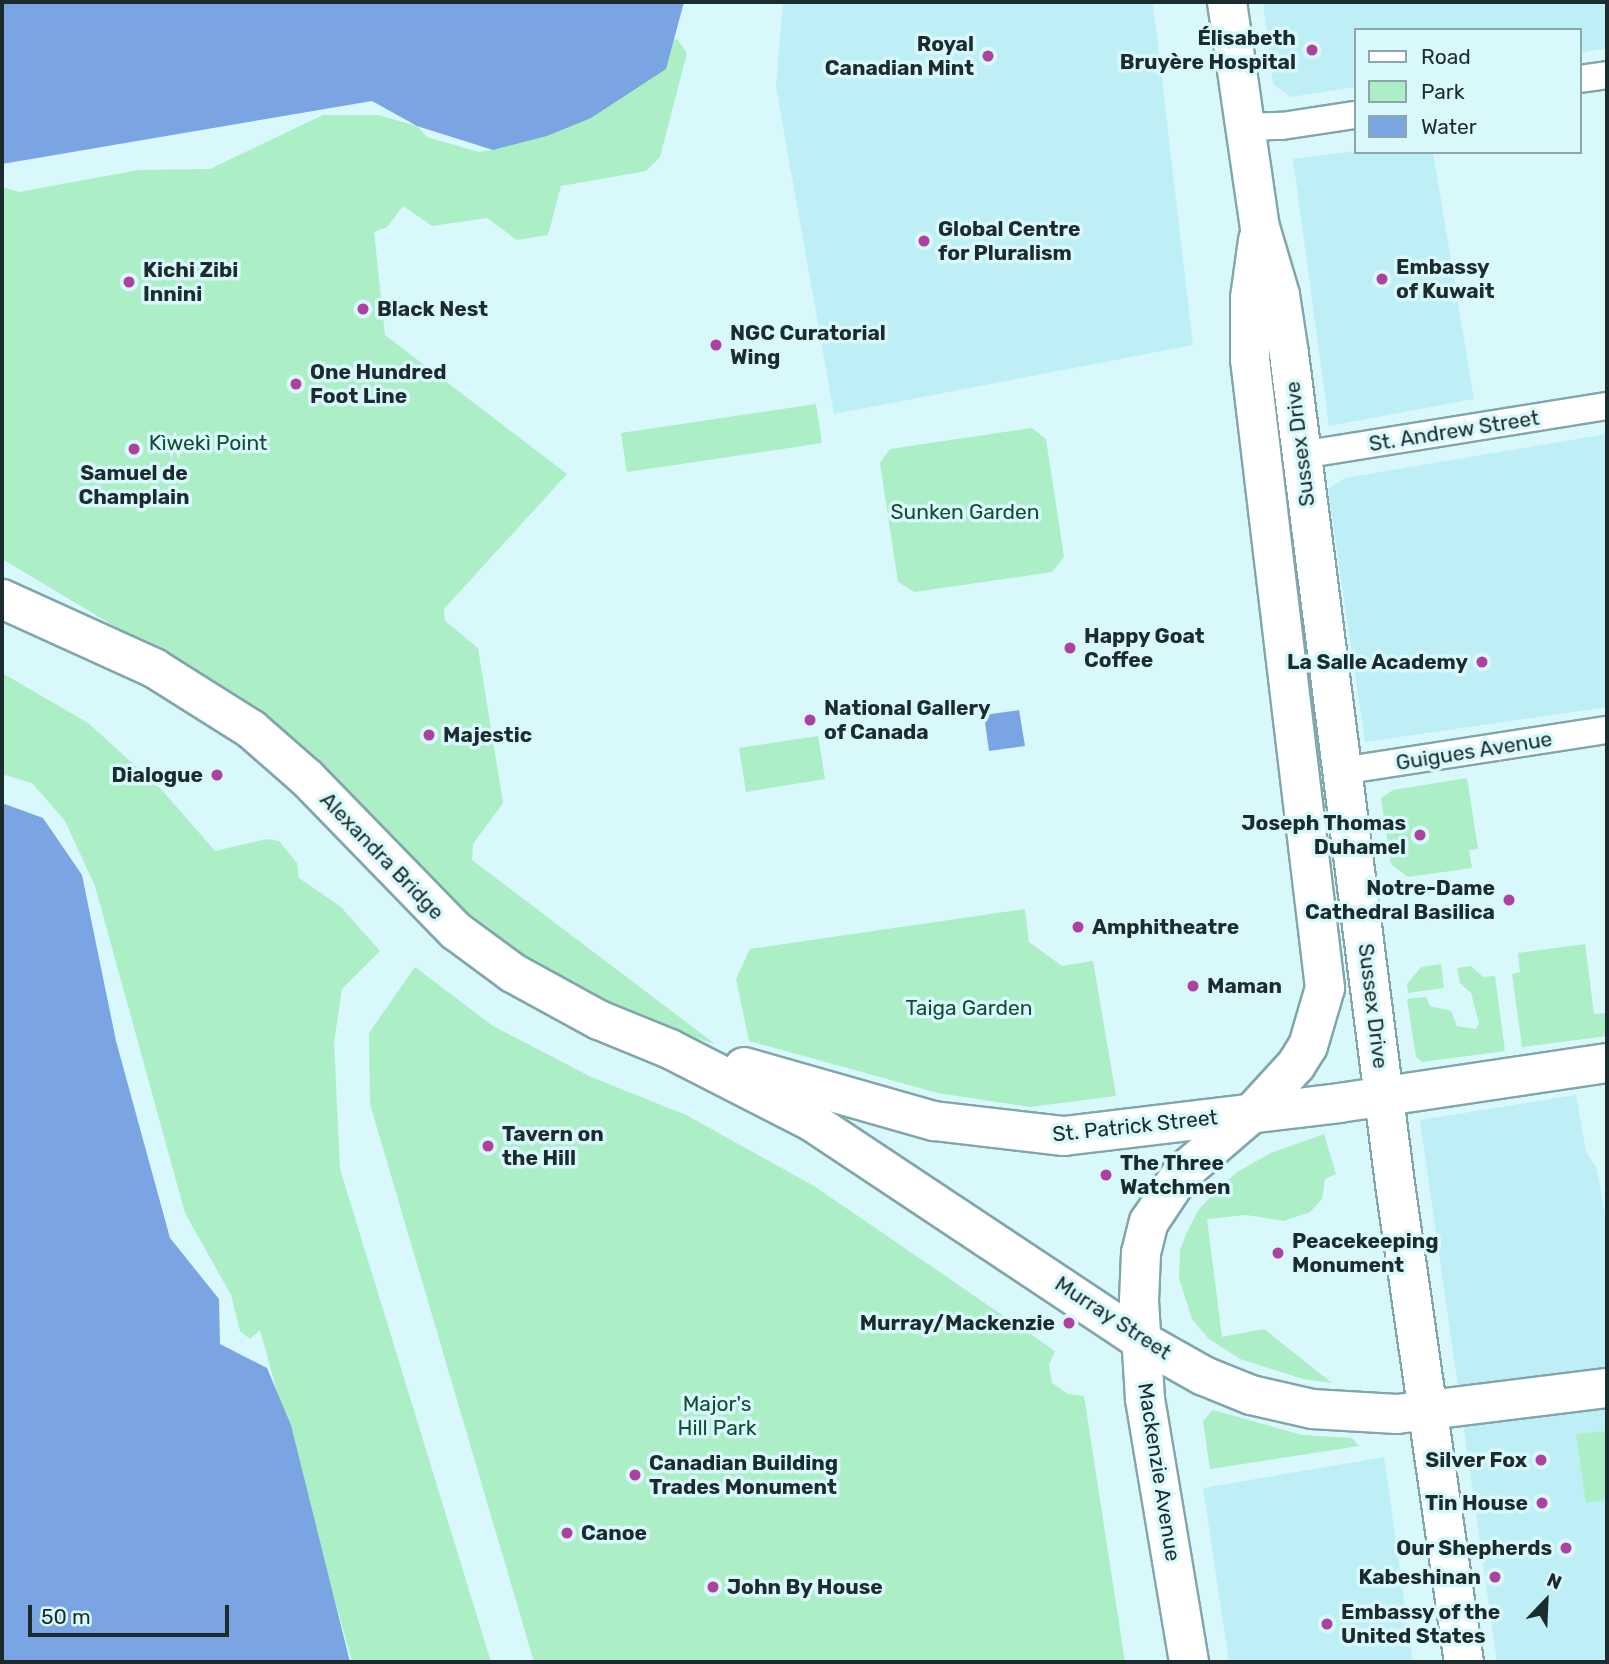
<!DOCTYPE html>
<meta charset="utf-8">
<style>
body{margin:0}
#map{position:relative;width:1609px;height:1664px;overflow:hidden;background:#d8f8fc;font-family:Rubik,sans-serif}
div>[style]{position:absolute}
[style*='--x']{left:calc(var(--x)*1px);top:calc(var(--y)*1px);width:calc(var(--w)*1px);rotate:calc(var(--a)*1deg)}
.built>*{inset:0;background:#beeff6}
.green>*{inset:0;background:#aceec5}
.water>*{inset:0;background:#7ba5e2}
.roads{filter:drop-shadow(2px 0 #81a6ac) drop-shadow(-2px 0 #81a6ac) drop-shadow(0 2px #81a6ac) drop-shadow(0 -2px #81a6ac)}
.minor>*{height:26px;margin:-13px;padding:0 13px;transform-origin:13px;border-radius:13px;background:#fff}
.secondary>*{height:38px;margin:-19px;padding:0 19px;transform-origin:19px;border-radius:19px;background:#fff}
.dots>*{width:19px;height:19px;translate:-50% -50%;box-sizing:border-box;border:4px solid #d8f8fc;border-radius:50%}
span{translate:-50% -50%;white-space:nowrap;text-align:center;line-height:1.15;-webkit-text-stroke:7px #d8f8fc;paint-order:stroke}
.poi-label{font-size:21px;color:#1c2b2d;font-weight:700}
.right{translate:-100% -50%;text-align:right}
.left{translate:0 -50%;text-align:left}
.street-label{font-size:21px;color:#1c2b2d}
.park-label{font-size:21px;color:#124d30}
.frame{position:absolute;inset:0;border:4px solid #1c2b2d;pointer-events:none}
.legend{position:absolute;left:1354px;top:28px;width:228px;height:126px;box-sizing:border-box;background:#d8f8fc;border:2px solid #8da6a9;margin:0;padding:9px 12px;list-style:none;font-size:21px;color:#1c2b2d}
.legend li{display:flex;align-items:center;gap:14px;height:35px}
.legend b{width:35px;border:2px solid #8da6a9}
.north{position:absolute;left:1511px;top:1566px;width:70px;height:70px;-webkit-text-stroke:5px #d8f8fc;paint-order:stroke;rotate:23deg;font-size:19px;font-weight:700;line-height:28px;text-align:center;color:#1c2b2d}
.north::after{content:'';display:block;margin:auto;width:24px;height:32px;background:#1c2b2d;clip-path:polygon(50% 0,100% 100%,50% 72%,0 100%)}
.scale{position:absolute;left:28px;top:1605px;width:201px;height:32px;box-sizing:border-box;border:4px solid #1c2b2d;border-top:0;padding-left:9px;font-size:21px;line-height:24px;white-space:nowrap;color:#1c2b2d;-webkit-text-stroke:5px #d8f8fc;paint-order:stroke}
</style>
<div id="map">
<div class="built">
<i style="clip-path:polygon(783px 2px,1153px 2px,1193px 345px,834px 414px,776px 87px)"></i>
<i style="clip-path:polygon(1263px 2px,1607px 2px,1607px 48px,1579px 53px,1579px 30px,1355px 30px,1355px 87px,1291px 97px,1273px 84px)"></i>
<i style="clip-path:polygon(1355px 151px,1433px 152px,1474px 399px,1329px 426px,1293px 159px)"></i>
<i style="clip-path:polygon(1607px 434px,1607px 707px,1365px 742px,1328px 489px,1345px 478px)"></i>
<i style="clip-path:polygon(1576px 1095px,1586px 1152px,1597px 1169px,1607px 1226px,1607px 1662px,1497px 1662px,1420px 1120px)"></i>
<i style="clip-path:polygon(1384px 1457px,1413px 1662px,1229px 1662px,1203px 1488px)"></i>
</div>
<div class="green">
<i style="clip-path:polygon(677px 39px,687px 53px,660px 157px,646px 171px,561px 186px,548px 235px,517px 240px,487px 218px,432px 226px,403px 206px,387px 227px,374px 232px,385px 335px,567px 474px,444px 609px,445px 621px,478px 648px,503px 803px,473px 844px,472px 860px,715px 1044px,608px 1009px,521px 961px,459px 914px,223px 691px,2px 559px,2px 187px,19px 192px,139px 170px,210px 169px,323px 115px,378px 115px,417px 126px,427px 137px,479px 152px,502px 148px,640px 73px,664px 42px)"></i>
<i style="clip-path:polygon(816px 404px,822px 443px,627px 472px,621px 433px)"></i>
<i style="clip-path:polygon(1032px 428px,1046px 439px,1064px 557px,1052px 572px,914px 592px,898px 582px,880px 463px,890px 449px)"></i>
<i style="clip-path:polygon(2px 673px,88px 723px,161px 789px,215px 851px,267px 839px,279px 841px,297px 863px,299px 878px,341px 907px,380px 951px,342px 989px,334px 1042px,340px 1169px,491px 1662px,352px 1662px,260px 1330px,250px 1339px,240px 1331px,231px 1295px,185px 1213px,95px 886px,65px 821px,32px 783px,2px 774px)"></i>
<i style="clip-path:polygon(818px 736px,825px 779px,746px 792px,739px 748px)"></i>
<i style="clip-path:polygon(1467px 778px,1478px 849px,1469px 850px,1472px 868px,1408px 877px,1391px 864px,1381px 798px,1393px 790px)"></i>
<i style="clip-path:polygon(1025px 909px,1029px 942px,1062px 966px,1093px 961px,1116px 1096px,1030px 1107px,938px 1093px,749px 1041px,736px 979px,750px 949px)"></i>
<i style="clip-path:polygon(1585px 944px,1594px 1014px,1607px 1013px,1607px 1036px,1522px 1047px,1512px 974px,1520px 972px,1518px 953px)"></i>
<i style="clip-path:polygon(1441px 964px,1444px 988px,1408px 993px,1407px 984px,1421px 967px)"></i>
<i style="clip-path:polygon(1471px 966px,1483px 977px,1495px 976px,1505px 1051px,1422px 1062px,1416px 1057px,1407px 999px,1426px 997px,1430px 1006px,1451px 1011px,1457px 1026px,1476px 1029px,1479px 1023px,1471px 993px,1460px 983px,1457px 968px)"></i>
<i style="clip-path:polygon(415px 967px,493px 1026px,591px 1077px,686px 1115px,814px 1186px,1055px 1351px,1049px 1365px,1052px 1383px,1068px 1394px,1084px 1396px,1125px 1662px,534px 1662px,370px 1104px,369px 1033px)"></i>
<i style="clip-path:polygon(1324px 1134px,1336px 1174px,1325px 1179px,1322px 1199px,1310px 1212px,1284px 1221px,1246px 1215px,1207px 1219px,1222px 1337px,1264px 1329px,1332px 1383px,1303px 1379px,1240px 1359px,1209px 1339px,1192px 1319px,1179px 1278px,1180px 1250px,1188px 1230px,1199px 1209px,1215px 1192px,1237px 1172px,1271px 1153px)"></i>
<i style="clip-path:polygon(1213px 1410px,1302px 1435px,1352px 1438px,1359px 1446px,1210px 1469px,1203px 1421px)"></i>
<i style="clip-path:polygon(1607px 1431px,1607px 1500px,1586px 1503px,1576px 1434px)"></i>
</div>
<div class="water">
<i style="clip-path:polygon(2px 2px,684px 2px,666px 69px,591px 118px,547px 136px,493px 150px,417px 126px,372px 101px,2px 164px)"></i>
<i style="clip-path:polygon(1019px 710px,1025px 746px,989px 751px,984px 715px)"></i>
<i style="clip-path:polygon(2px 803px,43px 818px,82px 875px,116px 1041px,170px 1238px,219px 1299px,220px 1344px,267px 1368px,291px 1425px,350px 1662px,2px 1662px)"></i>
</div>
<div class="roads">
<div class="minor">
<i style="--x:1579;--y:79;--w:28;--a:-8"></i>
<i style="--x:1245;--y:127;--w:37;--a:-2"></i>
<i style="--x:1282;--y:126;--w:74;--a:-8.6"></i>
<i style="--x:1301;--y:455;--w:310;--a:-9.1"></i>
<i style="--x:1341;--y:771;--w:269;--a:-8.8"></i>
</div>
<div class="secondary">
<i style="--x:1227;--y:2;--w:227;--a:81.7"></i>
<i style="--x:1260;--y:227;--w:71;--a:73.6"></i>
<i style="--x:1280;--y:295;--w:60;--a:81.3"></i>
<i style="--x:1289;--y:354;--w:837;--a:82.72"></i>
<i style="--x:1395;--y:1184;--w:483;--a:81.8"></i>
<i style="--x:2;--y:599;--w:167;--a:24.4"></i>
<i style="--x:154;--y:668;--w:115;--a:32.2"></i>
<i style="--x:251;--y:729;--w:74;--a:41.2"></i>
<i style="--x:307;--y:778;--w:214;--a:45.8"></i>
<i style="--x:456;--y:931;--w:71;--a:36.4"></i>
<i style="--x:513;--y:973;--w:98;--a:28.7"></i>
<i style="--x:599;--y:1020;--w:77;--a:22.2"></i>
<i style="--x:670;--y:1049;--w:158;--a:27.1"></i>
<i style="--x:811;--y:1121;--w:395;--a:33.6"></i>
<i style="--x:1140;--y:1340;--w:73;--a:29.4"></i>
<i style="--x:1204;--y:1376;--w:51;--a:22"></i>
<i style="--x:1251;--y:1395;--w:63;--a:12.9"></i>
<i style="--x:1312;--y:1409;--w:85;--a:3.4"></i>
<i style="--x:1397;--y:1414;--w:212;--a:-7.1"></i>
<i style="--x:744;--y:1067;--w:198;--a:15.9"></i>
<i style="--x:934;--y:1121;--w:131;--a:6.6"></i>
<i style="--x:1064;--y:1136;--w:277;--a:-6.8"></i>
<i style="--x:1339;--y:1103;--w:271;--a:-8.5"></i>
<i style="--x:1189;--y:1662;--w:267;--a:-99.5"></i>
<i style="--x:1145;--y:1399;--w:98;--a:-93.5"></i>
<i style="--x:1139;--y:1301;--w:48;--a:-87.6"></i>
<i style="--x:1141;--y:1253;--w:32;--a:-76"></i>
<i style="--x:1149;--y:1222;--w:58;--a:-56.3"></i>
<i style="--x:1181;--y:1174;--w:92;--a:-40.6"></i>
<i style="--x:1251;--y:1114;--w:67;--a:-47.4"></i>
<i style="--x:1296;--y:1065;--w:22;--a:-58"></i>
<i style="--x:1308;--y:1046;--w:60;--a:-73.7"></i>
<i style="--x:1325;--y:988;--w:633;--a:-96.8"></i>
<i style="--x:1250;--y:359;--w:61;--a:-90"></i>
<i style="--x:1250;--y:298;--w:59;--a:-82.1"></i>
</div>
</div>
<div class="dots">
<i style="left:1312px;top:50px;background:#ae409f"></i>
<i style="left:988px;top:56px;background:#ae409f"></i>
<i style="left:924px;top:241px;background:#ae409f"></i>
<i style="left:1382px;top:279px;background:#ae409f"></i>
<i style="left:129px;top:282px;background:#ae409f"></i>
<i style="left:363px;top:309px;background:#ae409f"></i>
<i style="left:716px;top:345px;background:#ae409f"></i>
<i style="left:296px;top:384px;background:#ae409f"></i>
<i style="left:134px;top:449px;background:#ae409f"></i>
<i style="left:1070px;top:648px;background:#ae409f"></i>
<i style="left:1482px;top:662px;background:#ae409f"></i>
<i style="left:810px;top:720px;background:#ae409f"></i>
<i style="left:429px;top:735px;background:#ae409f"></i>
<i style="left:217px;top:775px;background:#ae409f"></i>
<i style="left:1420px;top:835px;background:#ae409f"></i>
<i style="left:1509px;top:900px;background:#ae409f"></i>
<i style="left:1078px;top:927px;background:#ae409f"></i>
<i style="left:1193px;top:986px;background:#ae409f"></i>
<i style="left:488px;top:1146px;background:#ae409f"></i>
<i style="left:1106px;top:1175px;background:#ae409f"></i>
<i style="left:1278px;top:1253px;background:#ae409f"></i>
<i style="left:1069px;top:1323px;background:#ae409f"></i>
<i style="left:1541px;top:1460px;background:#ae409f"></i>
<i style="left:635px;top:1475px;background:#ae409f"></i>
<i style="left:1542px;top:1503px;background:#ae409f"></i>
<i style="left:567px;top:1533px;background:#ae409f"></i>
<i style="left:1566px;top:1548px;background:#ae409f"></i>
<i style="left:1495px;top:1577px;background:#ae409f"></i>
<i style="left:713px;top:1587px;background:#ae409f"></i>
<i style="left:1327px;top:1624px;background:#ae409f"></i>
</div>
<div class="poi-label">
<span class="right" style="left:1296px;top:50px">Élisabeth<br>Bruyère Hospital</span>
<span class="right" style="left:974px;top:56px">Royal<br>Canadian Mint</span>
<span class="left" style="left:938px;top:241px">Global Centre<br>for Pluralism</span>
<span class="left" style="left:1396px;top:279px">Embassy<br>of Kuwait</span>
<span class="left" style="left:143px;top:282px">Kichi Zibi<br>Innini</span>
<span class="left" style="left:377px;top:309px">Black Nest</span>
<span class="left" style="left:730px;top:345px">NGC Curatorial<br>Wing</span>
<span class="left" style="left:310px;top:384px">One Hundred<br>Foot Line</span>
<span style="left:134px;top:485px">Samuel de<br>Champlain</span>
<span class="left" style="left:1084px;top:648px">Happy Goat<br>Coffee</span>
<span class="right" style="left:1468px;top:662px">La Salle Academy</span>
<span class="left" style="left:824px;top:720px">National Gallery<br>of Canada</span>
<span class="left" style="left:443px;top:735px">Majestic</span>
<span class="right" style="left:203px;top:775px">Dialogue</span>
<span class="right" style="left:1406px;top:835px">Joseph Thomas<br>Duhamel</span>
<span class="right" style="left:1495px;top:900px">Notre-Dame<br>Cathedral Basilica</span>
<span class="left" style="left:1092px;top:927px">Amphitheatre</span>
<span class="left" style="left:1207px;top:986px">Maman</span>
<span class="left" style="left:502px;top:1146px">Tavern on<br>the Hill</span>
<span class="left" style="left:1120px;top:1175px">The Three<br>Watchmen</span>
<span class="left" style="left:1292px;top:1253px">Peacekeeping<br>Monument</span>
<span class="right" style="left:1055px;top:1323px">Murray/Mackenzie</span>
<span class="right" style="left:1527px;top:1460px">Silver Fox</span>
<span class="left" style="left:649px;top:1475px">Canadian Building<br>Trades Monument</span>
<span class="right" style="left:1528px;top:1503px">Tin House</span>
<span class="left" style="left:581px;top:1533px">Canoe</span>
<span class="right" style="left:1552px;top:1548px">Our Shepherds</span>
<span class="right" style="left:1481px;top:1577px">Kabeshinan</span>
<span class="left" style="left:727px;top:1587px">John By House</span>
<span class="left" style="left:1341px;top:1624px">Embassy of the<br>United States</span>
</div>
<div class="street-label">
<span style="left:1454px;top:431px;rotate:-9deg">St. Andrew Street</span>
<span style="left:1300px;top:444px;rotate:-97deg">Sussex Drive</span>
<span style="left:1474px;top:751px;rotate:-9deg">Guigues Avenue</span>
<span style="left:382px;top:856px;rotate:46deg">Alexandra Bridge</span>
<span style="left:1373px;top:1006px;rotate:83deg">Sussex Drive</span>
<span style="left:1135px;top:1126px;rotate:-6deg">St. Patrick Street</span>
<span style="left:1113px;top:1318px;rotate:33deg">Murray Street</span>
<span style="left:1159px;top:1472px;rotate:81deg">Mackenzie Avenue</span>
</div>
<div class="park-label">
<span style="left:208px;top:443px">Kìwekì Point</span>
<span style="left:965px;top:512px">Sunken Garden</span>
<span style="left:969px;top:1008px">Taiga Garden</span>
<span style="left:717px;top:1416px">Major's<br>Hill Park</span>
</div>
<div class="frame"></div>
<ul class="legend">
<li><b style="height:9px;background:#fff"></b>Road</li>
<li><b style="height:19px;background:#aceec5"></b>Park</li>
<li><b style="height:19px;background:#7ba5e2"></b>Water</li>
</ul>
<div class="north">N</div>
<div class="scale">50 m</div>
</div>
